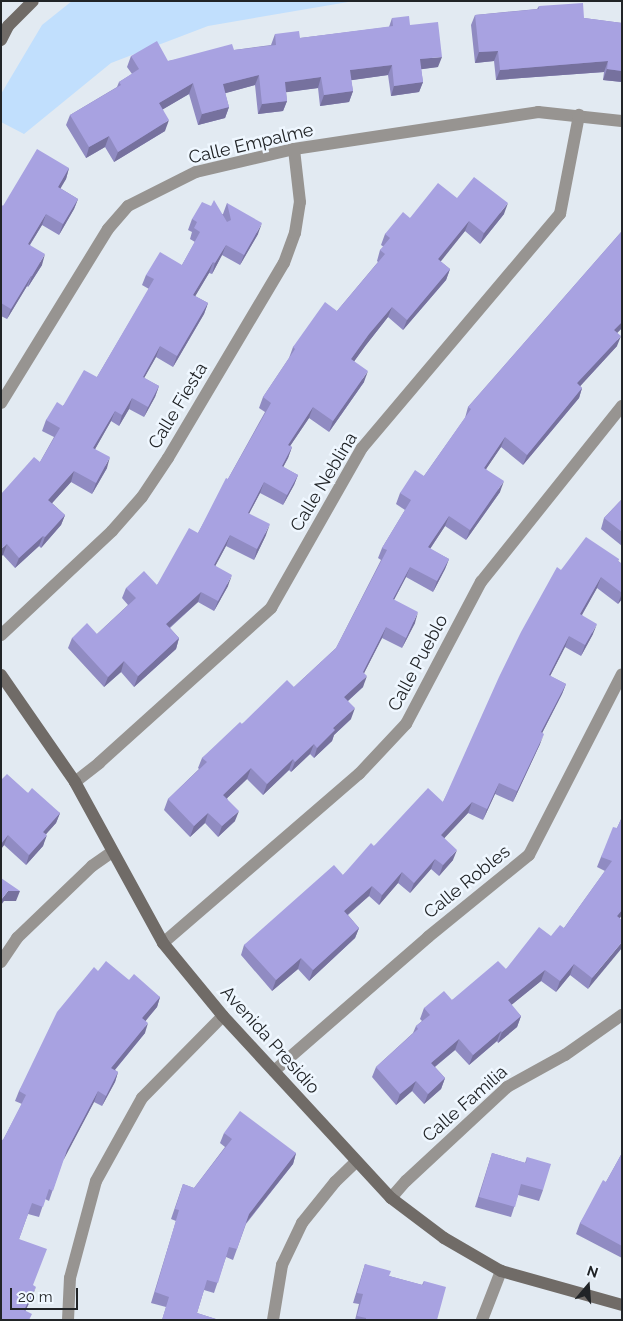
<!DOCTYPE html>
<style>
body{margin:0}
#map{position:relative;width:623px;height:1321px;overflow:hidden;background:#e2eaf2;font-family:Raleway,sans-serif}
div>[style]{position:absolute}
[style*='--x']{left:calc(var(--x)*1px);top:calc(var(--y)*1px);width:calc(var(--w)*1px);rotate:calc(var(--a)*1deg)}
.green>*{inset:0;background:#c1dffd}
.street>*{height:12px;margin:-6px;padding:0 6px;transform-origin:6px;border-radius:6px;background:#979491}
.secondary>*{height:12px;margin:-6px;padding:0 6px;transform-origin:6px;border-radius:6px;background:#706b67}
.wall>*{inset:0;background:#908bc2}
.shaded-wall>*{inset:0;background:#76719e}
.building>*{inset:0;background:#a8a2e1}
span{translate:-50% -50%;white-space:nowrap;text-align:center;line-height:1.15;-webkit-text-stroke:5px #eff7ff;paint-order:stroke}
.street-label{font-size:18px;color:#212427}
.frame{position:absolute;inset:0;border:2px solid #212427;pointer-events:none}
.north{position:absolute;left:563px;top:1261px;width:50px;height:50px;-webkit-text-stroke:4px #eff7ff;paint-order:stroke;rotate:18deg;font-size:14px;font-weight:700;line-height:20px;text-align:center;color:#212427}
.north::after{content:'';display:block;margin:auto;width:18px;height:22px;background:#212427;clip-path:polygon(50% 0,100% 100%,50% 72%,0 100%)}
.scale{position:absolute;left:10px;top:1288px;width:68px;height:22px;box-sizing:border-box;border:2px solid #212427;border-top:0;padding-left:6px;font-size:15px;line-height:18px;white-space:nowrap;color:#212427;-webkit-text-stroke:4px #eff7ff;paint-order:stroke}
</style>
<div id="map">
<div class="green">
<i style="clip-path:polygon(72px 1px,354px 1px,208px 26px,111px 63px,24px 134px,1px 122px,1px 94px,42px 25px)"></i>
</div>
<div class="street">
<i style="--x:1;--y:403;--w:204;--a:-58.4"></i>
<i style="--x:108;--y:229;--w:30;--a:-49"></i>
<i style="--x:128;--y:206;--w:76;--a:-26.6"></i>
<i style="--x:196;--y:172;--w:101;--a:-13.2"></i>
<i style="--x:294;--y:149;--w:247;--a:-8.6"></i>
<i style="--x:538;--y:112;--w:84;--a:6.1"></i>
<i style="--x:1;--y:635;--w:152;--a:-43.1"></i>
<i style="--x:112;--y:531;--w:45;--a:-48.6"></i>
<i style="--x:142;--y:497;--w:47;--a:-56.3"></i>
<i style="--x:168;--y:458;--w:227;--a:-59.3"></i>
<i style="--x:284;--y:263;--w:32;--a:-70"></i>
<i style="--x:295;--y:233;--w:31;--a:-81"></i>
<i style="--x:300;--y:202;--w:53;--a:-96.5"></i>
<i style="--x:75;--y:782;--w:31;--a:-38"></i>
<i style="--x:99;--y:763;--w:232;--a:-42"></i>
<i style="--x:271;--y:608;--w:184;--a:-60.4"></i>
<i style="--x:362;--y:448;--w:307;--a:-49.8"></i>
<i style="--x:560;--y:214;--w:101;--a:-79.1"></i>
<i style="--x:163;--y:943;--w:259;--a:-40.8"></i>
<i style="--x:359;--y:774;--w:69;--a:-46.8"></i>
<i style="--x:406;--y:724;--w:161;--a:-62.2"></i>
<i style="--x:481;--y:582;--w:226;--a:-51.3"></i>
<i style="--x:1;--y:962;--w:29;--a:-56"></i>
<i style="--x:17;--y:938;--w:104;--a:-43.8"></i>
<i style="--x:92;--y:866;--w:24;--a:-35"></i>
<i style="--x:274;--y:1071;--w:204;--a:-41"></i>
<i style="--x:428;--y:937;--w:130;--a:-39.1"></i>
<i style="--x:529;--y:855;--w:203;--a:-62.8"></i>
<i style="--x:391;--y:1198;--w:23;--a:-49"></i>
<i style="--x:406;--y:1181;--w:138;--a:-42.9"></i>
<i style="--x:507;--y:1087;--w:66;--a:-28.9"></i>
<i style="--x:565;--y:1055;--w:70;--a:-35.1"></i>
<i style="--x:68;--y:1320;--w:42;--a:-87.3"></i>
<i style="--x:70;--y:1278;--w:100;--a:-75"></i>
<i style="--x:96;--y:1181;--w:95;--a:-61"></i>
<i style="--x:142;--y:1098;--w:115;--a:-45.4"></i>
<i style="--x:273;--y:1320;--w:56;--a:-80.7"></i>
<i style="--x:282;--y:1265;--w:47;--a:-64.5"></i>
<i style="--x:302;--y:1223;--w:53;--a:-51.2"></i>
<i style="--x:335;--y:1182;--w:29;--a:-44"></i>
<i style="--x:482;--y:1320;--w:53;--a:-68.8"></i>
</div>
<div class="secondary">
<i style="--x:1;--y:40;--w:16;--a:-63"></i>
<i style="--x:8;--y:26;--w:35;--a:-45"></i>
<i style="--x:1;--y:675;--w:130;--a:55.3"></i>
<i style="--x:75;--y:782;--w:183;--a:61.3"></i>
<i style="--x:163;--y:943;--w:94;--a:50.6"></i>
<i style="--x:223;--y:1016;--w:248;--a:47.3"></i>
<i style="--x:391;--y:1198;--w:66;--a:37"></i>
<i style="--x:444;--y:1238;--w:66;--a:30.1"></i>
<i style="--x:501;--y:1271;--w:126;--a:15.7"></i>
</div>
<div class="wall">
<i style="clip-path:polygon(539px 6px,584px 18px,622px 23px,622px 82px,603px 80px,604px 72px,496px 80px,494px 61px,475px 63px,471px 25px,475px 15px,537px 9px)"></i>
<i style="clip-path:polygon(392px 18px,410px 25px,438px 67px,421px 69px,423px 82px,419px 92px,391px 96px,388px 75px,351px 80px,353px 91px,349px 102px,320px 106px,318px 88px,286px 92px,287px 101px,283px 111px,258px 114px,255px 85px,225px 93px,229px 107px,225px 118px,198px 125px,189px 94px,163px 109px,165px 131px,114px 162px,105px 147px,86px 158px,66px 125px,70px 115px,117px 87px,119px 82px,132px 74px,127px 67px,131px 56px,168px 61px,234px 50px,271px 45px,275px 34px,300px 38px,389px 27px)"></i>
<i style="clip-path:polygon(69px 168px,66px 179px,60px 188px,78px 199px,74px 209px,59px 235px,42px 225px,30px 245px,42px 265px,28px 287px,27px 286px,7px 319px,1px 316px,1px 205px,3px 206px)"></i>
<i style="clip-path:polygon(457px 198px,504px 214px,480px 244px,465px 231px,440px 261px,450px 269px,446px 280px,403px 330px,388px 317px,366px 345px,354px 361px,364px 382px,329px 432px,309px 418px,290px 446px,292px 447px,288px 458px,283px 467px,298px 475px,294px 485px,283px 505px,260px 493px,249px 514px,266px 535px,254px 560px,226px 546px,215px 566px,228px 586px,214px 611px,198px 602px,170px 628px,179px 638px,176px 649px,134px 687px,121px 672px,104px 687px,68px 648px,72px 638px,97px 634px,128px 605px,122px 598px,126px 588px,157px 585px,198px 533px,265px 412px,259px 408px,263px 397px,289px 358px,293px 347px,337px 311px,378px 262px,377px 261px,380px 250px,384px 247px,381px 245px,385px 234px,410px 218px)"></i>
<i style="clip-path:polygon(227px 203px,258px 234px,240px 265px,222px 255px,212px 274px,209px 273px,195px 296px,208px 303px,204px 314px,173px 367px,156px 357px,144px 378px,159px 386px,155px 397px,144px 417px,129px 409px,119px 426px,111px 421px,95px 449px,107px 468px,92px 494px,71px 482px,52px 503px,65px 515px,61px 525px,41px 548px,39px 546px,15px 568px,3px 555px,1px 556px,40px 462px,54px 437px,42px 431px,46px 420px,97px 377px,149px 289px,142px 285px,146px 275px,182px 265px,195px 242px,190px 239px,192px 232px,188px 230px,192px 219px,223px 214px)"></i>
<i style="clip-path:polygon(622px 231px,622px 328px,617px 333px,617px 346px,580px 386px,582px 388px,579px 398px,523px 465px,501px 447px,486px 469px,500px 492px,466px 540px,445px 526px,430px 549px,449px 559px,445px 569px,433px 592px,406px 577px,394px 600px,415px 623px,402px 648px,382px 638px,364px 673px,363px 687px,348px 701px,351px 719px,334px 735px,332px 741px,314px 758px,310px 754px,291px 772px,289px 770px,263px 795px,247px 779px,227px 798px,235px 821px,218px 837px,205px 823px,190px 837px,164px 810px,168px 799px,199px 769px,198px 768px,202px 758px,242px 724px,294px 687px,336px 648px,381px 560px,378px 558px,382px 548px,405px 510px,396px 504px,400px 493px,424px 476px,465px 418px,468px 407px)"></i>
<i style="clip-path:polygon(622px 499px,622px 546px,601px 529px,604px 518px)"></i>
<i style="clip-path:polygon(619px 559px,618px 561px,622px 564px,622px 599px,618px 604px,597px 588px,582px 615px,593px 634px,581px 656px,565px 647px,550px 676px,566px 684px,562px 694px,542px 733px,540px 744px,513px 802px,495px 794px,483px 820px,468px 813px,444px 838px,453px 860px,439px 876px,431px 869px,410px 893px,398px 883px,379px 905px,369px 896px,348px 915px,359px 928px,355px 938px,309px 981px,298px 969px,272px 991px,241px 955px,244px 945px,343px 875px,374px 846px,443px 802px,561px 570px)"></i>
<i style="clip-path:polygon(1px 780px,28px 793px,60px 813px,56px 823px,46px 834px,43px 846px,26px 865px,4px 845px,1px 849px)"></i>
<i style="clip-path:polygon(622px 817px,622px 915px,620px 918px,588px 989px,570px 975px,556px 992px,541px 981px,511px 1005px,521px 1016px,517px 1027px,498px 1043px,497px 1041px,469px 1065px,455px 1050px,435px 1067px,445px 1078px,441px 1089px,424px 1104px,412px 1091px,396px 1105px,372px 1077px,376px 1067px,413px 1033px,416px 1026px,422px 1021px,420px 1019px,424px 1008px,452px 1000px,506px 969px,564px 928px,605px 871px,597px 867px,601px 857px,617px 828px)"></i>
<i style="clip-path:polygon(98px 971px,129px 980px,160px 997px,157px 1007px,145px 1021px,145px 1033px,115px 1070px,118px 1072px,115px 1082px,102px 1106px,94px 1102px,63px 1160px,49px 1201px,45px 1199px,39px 1217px,28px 1214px,19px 1239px,33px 1285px,32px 1297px,25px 1311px,1px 1320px,3px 1140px,22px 1104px,15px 1101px,19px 1091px)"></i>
<i style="clip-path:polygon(224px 1133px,296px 1153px,293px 1164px,246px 1224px,233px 1260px,226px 1257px,214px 1293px,204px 1290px,197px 1313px,219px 1320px,162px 1320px,166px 1307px,151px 1303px,176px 1221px,171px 1219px,183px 1184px,194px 1188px,225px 1147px,220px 1143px)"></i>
<i style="clip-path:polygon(492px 1153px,525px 1163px,527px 1157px,543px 1190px,539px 1201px,518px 1195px,511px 1217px,475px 1207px)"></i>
<i style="clip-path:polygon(622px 1153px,622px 1258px,576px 1234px,580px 1223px,606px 1182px)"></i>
<i style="clip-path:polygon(365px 1264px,389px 1276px,422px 1285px,424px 1281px,437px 1320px,355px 1320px,359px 1304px,353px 1303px)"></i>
</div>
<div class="shaded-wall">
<i style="clip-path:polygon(498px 51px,494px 61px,475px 63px,479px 52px)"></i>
<i style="clip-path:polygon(442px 57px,438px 67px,416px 70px,420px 59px)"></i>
<i style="clip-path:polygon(608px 61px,604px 72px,496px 80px,500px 70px)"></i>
<i style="clip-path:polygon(392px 65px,388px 75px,346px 81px,350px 70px)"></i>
<i style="clip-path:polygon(607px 69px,622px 71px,622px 82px,603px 80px)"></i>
<i style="clip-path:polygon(259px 75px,255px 85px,219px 95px,223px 84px)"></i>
<i style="clip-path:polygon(321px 77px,318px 88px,281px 93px,285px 82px)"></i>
<i style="clip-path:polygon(423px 82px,419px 92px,391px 96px,394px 86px)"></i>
<i style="clip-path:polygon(193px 83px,189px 94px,155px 114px,159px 103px)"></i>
<i style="clip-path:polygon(353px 91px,349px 102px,320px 106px,324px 95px)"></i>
<i style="clip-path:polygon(287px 101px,283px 111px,258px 114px,262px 104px)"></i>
<i style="clip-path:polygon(229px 107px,225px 118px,198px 125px,202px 114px)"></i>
<i style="clip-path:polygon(169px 120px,165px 131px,114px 162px,118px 152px)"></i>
<i style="clip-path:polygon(109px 136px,105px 147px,86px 158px,89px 147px)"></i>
<i style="clip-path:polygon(69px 168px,66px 179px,55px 198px,58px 187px)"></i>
<i style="clip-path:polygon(78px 199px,74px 209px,59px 235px,63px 224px)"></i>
<i style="clip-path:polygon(508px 203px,504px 214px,480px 244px,484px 233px)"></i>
<i style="clip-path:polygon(46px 214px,42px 225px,24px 254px,28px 244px)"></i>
<i style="clip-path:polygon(469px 221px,465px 231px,434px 270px,438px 259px)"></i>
<i style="clip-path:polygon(262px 223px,258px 234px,240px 265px,244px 255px)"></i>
<i style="clip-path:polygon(226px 245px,222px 255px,212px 274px,215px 263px)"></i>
<i style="clip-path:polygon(45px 254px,42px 265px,28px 287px,32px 276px)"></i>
<i style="clip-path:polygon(213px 262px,209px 273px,190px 305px,193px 295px)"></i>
<i style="clip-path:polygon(450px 269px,446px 280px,403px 330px,407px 320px)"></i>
<i style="clip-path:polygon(31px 276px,27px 286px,7px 319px,11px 309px)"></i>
<i style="clip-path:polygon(208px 303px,204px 314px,173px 367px,177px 356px)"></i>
<i style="clip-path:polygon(392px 307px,388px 317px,366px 345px,348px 370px,351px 359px,369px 334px)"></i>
<i style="clip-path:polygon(622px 322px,622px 328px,610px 340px,614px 330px)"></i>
<i style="clip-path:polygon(621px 336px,617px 346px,573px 394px,577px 383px)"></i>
<i style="clip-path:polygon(160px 346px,156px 357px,139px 387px,143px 377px)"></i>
<i style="clip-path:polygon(368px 371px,364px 382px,329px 432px,333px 421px)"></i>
<i style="clip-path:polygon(159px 386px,155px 397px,144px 417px,148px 407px)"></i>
<i style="clip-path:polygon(582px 388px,579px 398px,523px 465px,527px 455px)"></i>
<i style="clip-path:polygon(132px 398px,129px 409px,119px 426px,122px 415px)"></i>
<i style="clip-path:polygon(313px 407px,309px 418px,284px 455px,288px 445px)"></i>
<i style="clip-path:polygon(115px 411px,111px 421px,90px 458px,93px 448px)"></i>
<i style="clip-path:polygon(505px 437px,501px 447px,480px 478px,484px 468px)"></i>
<i style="clip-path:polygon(292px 447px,288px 458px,278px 477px,282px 466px)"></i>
<i style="clip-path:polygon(110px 457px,107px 468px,92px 494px,96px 483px)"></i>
<i style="clip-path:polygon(74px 471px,71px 482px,45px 511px,48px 500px)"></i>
<i style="clip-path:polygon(298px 475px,294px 485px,283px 505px,287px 495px)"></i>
<i style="clip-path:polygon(504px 481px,500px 492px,466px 540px,470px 530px)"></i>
<i style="clip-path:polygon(264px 482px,260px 493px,244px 523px,248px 513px)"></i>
<i style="clip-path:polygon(65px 515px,61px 525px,41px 548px,45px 537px)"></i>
<i style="clip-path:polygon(449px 516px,445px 526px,424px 558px,428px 547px)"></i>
<i style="clip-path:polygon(270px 524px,266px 535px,254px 560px,257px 549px)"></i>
<i style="clip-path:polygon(230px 535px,226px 546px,210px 576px,214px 565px)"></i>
<i style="clip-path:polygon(43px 536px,39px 546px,15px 568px,19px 558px)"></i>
<i style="clip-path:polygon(7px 544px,3px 555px,1px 556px,1px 549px)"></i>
<i style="clip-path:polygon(449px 559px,445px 569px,433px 592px,437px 581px)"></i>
<i style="clip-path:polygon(410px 567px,406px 577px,389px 609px,393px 599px)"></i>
<i style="clip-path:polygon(232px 575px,228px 586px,214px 611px,218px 601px)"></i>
<i style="clip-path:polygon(601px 577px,597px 588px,576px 625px,580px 614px)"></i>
<i style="clip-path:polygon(201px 592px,198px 602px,162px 634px,166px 624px)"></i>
<i style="clip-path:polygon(622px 593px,622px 599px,618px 604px)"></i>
<i style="clip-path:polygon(418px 612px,415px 623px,402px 648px,406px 638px)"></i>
<i style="clip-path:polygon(597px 624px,593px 634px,581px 656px,585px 645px)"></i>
<i style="clip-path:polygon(386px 627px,382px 638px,359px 683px,363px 672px)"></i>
<i style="clip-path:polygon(569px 636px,565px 647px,545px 686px,549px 675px)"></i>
<i style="clip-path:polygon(179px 638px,176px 649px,134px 687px,138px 676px)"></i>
<i style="clip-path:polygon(124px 661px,121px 672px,104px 687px,108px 677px)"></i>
<i style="clip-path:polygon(367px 676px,363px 687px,340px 708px,344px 697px)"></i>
<i style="clip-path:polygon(566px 684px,562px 694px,537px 743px,541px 732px)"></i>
<i style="clip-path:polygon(355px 708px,351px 719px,334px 735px,332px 741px,314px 758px,317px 748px,333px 728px)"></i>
<i style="clip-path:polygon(544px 734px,540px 744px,513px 802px,517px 791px)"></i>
<i style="clip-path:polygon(314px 744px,310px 754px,291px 772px,295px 762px)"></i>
<i style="clip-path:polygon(293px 759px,289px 770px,263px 795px,267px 784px)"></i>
<i style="clip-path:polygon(251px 768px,247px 779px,220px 805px,223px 795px)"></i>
<i style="clip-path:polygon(499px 783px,495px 794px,483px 820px,487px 809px)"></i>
<i style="clip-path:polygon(472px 802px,468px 813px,437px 846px,441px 835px)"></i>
<i style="clip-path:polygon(239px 811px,235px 821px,218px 837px,222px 826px)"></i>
<i style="clip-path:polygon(60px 813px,56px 823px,39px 842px,43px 832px)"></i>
<i style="clip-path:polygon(208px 813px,205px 823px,190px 837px,194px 826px)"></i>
<i style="clip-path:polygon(8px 835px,4px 845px,1px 849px,1px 844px)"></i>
<i style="clip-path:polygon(47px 835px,43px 846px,26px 865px,29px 855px)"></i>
<i style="clip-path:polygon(457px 850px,453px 860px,439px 876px,443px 865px)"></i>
<i style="clip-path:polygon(435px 859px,431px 869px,410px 893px,414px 883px)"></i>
<i style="clip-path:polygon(402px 872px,398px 883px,379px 905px,382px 895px)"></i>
<i style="clip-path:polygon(372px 886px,369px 896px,340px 921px,344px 911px)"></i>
<i style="clip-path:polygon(8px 891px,20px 891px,16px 901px,4px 901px,1px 905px,1px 900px)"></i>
<i style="clip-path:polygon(622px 910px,622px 915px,613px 927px,617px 916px)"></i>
<i style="clip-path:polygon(359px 928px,355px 938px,309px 981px,313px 970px)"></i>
<i style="clip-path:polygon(622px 942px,622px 948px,588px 989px,592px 978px)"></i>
<i style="clip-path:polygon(301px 958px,298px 969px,272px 991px,276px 980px)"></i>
<i style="clip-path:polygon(574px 964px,570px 975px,556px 992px,560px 981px)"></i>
<i style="clip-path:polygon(545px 970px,541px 981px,504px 1011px,508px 1000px)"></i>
<i style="clip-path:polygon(160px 997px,157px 1007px,139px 1029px,142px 1018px)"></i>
<i style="clip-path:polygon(521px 1016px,517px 1027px,498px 1043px,502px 1032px)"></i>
<i style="clip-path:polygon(148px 1023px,145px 1033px,108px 1078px,111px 1068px)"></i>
<i style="clip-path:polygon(501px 1031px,497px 1041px,469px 1065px,473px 1055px)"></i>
<i style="clip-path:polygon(459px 1039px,455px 1050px,427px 1073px,431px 1063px)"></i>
<i style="clip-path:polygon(118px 1072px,115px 1082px,102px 1106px,106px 1096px)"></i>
<i style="clip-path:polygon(445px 1078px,441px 1089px,424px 1104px,428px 1094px)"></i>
<i style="clip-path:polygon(416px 1081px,412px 1091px,396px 1105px,400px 1094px)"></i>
<i style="clip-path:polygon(98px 1091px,94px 1102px,63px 1161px,67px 1150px)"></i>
<i style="clip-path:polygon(296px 1153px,293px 1164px,245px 1224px,249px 1214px)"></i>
<i style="clip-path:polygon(36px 1287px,32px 1297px,21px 1320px,24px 1310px)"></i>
</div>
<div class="building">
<i style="clip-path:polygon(583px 3px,584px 18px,622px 23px,622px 71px,607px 69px,608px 61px,500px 70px,498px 51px,479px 52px,475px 15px,539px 9px,539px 6px)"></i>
<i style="clip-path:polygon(409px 16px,410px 25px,438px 22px,442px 57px,420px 59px,423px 82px,394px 86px,392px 65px,350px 70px,353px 91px,324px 95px,321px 77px,285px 82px,287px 101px,262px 104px,259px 75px,223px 84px,229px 107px,202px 114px,193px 83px,159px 103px,169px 120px,118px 152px,109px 136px,89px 147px,70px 115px,121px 85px,119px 82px,139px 69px,131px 56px,157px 41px,168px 61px,232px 44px,234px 50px,276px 45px,275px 34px,299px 31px,300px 38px,393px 26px,392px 18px)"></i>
<i style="clip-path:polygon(37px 149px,69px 168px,58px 187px,78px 199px,63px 224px,46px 214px,28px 244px,45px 254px,32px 276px,31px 276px,11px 309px,1px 303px,1px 205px,3px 206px)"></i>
<i style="clip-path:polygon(474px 177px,508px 203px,484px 233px,469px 221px,438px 259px,450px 269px,407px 320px,392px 307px,369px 334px,351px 359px,368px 371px,333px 421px,313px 407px,288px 445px,292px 447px,282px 466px,298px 475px,287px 495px,264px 482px,248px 513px,270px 524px,257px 549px,230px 535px,214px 565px,232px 575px,218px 601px,201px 592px,166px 624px,179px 638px,138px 676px,124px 661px,108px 677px,72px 638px,87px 623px,97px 634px,136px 598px,126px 588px,144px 571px,157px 585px,189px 528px,198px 533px,226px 478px,228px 479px,271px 403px,263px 397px,295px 349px,293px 347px,325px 302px,337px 311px,385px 254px,380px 250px,390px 238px,385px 234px,403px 212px,410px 218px,438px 183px,457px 198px)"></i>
<i style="clip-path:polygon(214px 200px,227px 222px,231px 220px,227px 203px,262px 223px,244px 255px,226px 245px,215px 263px,213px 262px,193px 295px,208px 303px,177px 356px,160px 346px,143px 377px,159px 386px,148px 407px,132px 398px,122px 415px,115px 411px,93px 448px,110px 457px,96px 483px,74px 471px,48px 500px,65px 515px,45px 537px,43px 536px,19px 558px,7px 544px,1px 549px,1px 494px,34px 457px,40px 462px,60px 428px,46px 420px,57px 402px,63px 406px,84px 370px,97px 377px,154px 279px,146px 275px,160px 252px,182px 265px,200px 232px,194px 228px,197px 222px,192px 219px,202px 202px,211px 206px)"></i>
<i style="clip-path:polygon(622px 231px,622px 322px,614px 330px,621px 336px,577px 383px,582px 388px,527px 455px,505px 437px,484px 468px,504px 481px,470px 530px,449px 516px,428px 547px,449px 559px,437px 581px,410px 567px,393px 599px,418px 612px,406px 638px,386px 627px,363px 672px,367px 676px,344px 697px,355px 708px,333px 728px,335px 730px,317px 748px,314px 744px,295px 762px,293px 759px,267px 784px,251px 768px,223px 795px,239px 811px,222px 826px,208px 813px,194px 826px,168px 799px,207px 762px,202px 758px,240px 722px,242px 724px,287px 680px,294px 687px,336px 648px,387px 550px,382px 548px,411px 500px,400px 493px,415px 470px,424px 476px,471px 409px,468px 407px)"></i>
<i style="clip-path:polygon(622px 499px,622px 532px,604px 518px)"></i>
<i style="clip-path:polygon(586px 537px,619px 559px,618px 561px,622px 564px,622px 593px,601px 577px,580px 614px,597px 624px,585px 645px,569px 636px,549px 675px,566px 684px,541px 732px,544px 734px,517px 791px,499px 783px,487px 809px,472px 802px,441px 835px,457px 850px,443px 865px,435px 859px,414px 883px,402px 872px,382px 895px,372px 886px,344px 911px,359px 928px,313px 970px,301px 958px,276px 980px,244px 945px,334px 865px,343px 875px,371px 843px,374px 846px,428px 788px,443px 802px,499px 677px,521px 632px,557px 567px,561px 570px)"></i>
<i style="clip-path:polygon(7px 774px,28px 793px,32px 788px,60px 813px,43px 832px,47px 835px,29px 855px,8px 835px,1px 844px,1px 780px)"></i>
<i style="clip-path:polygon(622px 817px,622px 910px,617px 916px,622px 920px,622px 942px,592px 978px,574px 964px,560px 981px,545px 970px,508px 1000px,521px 1016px,502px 1032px,501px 1031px,473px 1055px,459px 1039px,431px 1063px,445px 1078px,428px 1094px,416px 1081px,400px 1094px,376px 1067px,418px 1029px,416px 1026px,430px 1015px,424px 1008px,444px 991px,452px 1000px,498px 961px,506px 969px,539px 927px,551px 936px,560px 925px,564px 928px,612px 861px,601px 857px,613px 827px,617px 828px)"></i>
<i style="clip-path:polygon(1px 878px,20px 891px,8px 891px,1px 900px)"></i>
<i style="clip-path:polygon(106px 961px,129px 980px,134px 974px,160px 997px,142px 1018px,148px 1023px,111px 1068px,118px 1072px,106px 1096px,98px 1091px,67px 1150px,53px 1191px,49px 1189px,43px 1207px,32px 1203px,19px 1239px,47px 1249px,33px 1285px,36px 1287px,24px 1310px,32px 1314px,29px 1320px,1px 1320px,1px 1139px,3px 1140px,26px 1095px,19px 1091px,57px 1012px,94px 967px,98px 971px)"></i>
<i style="clip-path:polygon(240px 1111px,296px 1153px,249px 1214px,237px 1249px,229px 1247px,218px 1283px,207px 1280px,197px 1313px,219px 1320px,162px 1320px,169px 1297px,155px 1292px,179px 1210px,175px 1209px,183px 1184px,194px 1188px,232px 1139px,224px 1133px)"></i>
<i style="clip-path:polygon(492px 1153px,526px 1163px,527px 1157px,551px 1164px,543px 1190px,521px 1184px,515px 1207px,479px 1197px)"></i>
<i style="clip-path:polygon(622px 1153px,622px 1246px,580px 1223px,603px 1180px,606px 1182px)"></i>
<i style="clip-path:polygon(365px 1264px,391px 1271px,389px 1276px,423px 1285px,424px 1281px,446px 1287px,437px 1320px,366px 1320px,366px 1318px,357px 1316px,363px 1294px,357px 1293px)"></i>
</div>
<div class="street-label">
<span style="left:251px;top:144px;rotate:-13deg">Calle Empalme</span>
<span style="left:178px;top:406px;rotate:-59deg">Calle Fiesta</span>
<span style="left:324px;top:482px;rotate:-59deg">Calle Neblina</span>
<span style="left:418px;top:663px;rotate:-62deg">Calle Pueblo</span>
<span style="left:467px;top:882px;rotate:-39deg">Calle Robles</span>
<span style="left:270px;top:1040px;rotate:48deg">Avenida Presidio</span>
<span style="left:465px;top:1104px;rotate:-41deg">Calle Familia</span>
</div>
<div class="frame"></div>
<div class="north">N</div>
<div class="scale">20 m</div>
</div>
